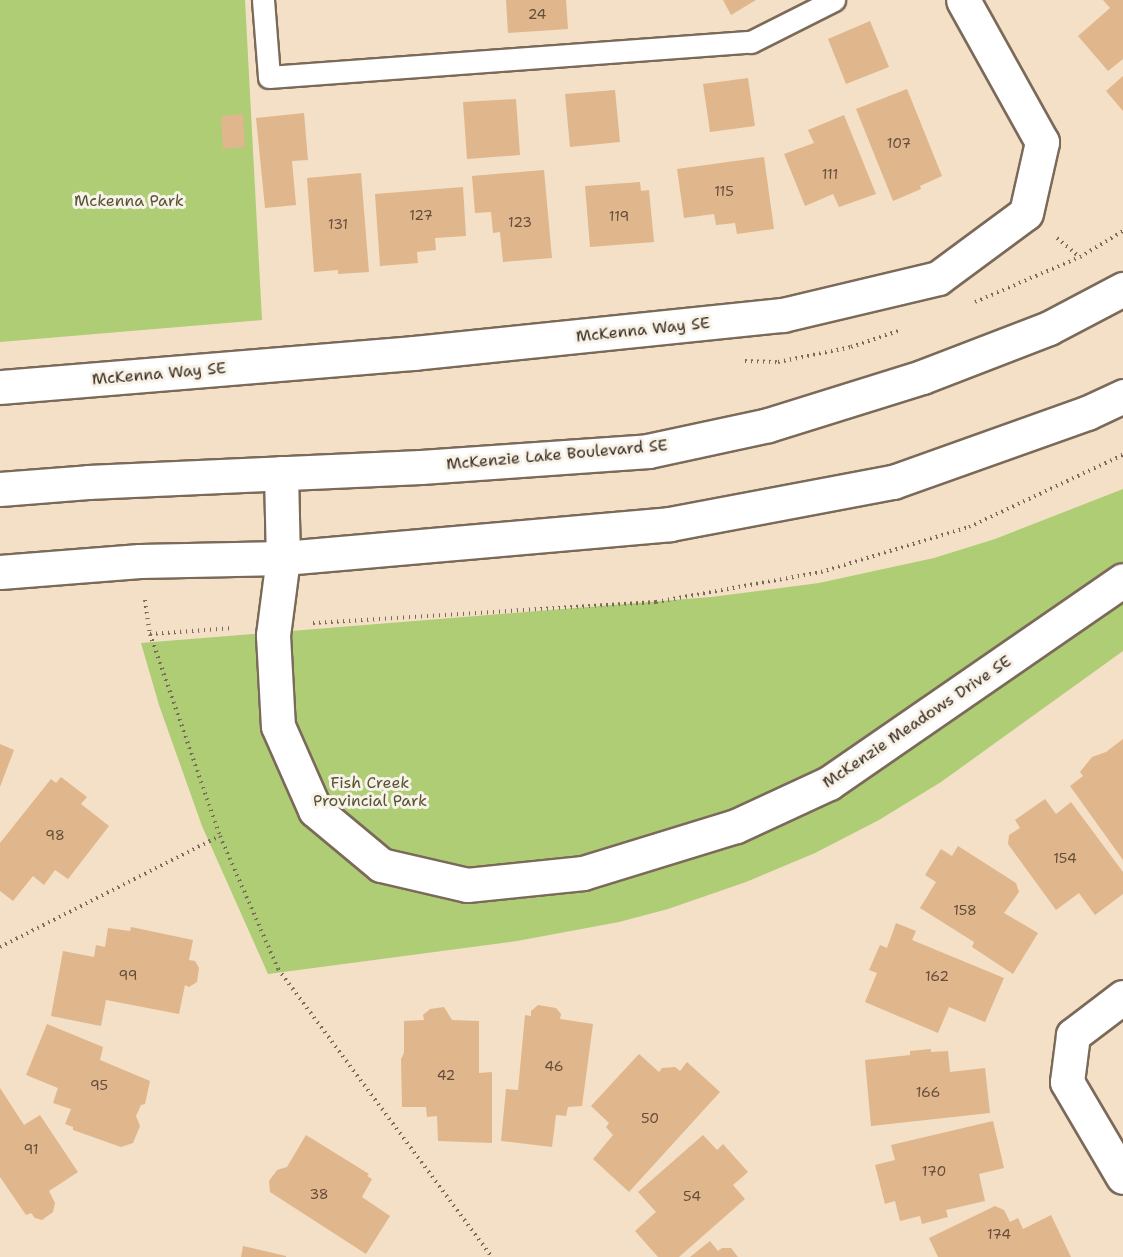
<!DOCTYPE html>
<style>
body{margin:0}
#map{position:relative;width:1123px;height:1257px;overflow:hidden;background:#f3e0c6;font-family:"Shantell Sans",sans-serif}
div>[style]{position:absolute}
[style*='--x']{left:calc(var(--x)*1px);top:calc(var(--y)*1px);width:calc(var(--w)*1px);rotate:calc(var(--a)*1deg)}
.green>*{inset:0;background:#aecd75}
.building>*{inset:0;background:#e0b68d}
.path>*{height:4px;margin-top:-2px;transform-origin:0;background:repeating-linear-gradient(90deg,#7b6a59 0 1.5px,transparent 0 6px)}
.roads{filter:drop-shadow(2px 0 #7b6a59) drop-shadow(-2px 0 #7b6a59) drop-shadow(0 2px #7b6a59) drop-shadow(0 -2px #7b6a59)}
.service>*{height:21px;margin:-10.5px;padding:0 10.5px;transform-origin:10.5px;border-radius:10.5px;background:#fff}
.minor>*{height:33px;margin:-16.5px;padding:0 16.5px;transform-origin:16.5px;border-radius:16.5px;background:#fff}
.secondary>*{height:33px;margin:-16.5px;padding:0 16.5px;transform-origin:16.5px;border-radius:16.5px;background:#fff}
span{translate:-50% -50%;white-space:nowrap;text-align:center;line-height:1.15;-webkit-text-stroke:6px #f7f3e8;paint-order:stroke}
.number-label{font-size:14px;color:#644d3a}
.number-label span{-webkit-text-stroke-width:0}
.park-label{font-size:16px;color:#585334}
.street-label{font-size:16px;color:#3b2a1e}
</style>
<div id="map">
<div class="green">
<i style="clip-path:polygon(0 0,245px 0,262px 320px,0 342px)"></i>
<i style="clip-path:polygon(1123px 489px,1123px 651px,941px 782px,879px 820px,815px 853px,746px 882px,668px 909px,619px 922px,517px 941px,268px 974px,202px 826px,159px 705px,141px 643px,711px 597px,819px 583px,934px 558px,995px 539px)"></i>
</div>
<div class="building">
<i style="clip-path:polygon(506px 0,566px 0,568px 29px,508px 33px)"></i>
<i style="clip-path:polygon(723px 0,756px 0,731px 15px)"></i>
<i style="clip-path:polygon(1103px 0,1123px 0,1123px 59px,1108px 71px,1078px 36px,1110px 8px)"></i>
<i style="clip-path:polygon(870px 21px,889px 67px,846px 84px,828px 39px)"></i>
<i style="clip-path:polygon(1123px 76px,1123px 111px,1106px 91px)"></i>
<i style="clip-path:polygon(748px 78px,755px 126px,710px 132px,703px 84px)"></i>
<i style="clip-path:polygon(907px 89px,942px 176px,920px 186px,921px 189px,893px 201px,856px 109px)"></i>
<i style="clip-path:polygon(615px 90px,620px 142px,570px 147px,565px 94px)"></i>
<i style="clip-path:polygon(516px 99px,520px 155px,467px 159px,463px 102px)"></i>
<i style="clip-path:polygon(304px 113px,308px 160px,292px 161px,296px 205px,265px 208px,256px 118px)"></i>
<i style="clip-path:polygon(243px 114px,245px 147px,223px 149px,221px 116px)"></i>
<i style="clip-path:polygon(844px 115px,876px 194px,839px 207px,833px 194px,805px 206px,784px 154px,814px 143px,808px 130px)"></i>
<i style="clip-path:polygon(764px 157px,774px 229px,737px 234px,735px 223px,716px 225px,714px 214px,684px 218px,677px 169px)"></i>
<i style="clip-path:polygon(544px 170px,552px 258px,503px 262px,500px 232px,493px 233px,491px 212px,475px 213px,472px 176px)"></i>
<i style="clip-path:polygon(361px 173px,369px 272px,338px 274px,338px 270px,314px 272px,307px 178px)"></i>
<i style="clip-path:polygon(640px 182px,641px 191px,649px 190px,654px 242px,590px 247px,585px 186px)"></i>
<i style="clip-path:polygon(463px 187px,466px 236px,435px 238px,436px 250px,417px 252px,418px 263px,380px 266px,375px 194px)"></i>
<i style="clip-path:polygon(1123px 739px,1123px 860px,1070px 786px,1083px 776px,1080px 772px,1092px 757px,1106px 752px)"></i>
<i style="clip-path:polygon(0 744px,14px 750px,0 787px)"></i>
<i style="clip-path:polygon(61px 777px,87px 797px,81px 804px,109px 826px,68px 879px,55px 870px,44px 885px,33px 876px,13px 901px,0 891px,0 843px,51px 779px,56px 783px)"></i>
<i style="clip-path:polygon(1045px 799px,1056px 814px,1071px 802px,1123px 872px,1123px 894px,1095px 915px,1079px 893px,1056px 910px,1008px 844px,1009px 835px,1020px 828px,1015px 820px)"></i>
<i style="clip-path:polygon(958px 846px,1016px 883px,1019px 892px,1004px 913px,1038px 933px,1013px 974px,972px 947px,974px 942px,920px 908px,936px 882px,925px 875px,941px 849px,952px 856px)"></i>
<i style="clip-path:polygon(896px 923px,916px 931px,912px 940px,1004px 978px,985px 1022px,949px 1007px,938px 1033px,865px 1002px,877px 973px,869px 970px,880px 945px,887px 948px)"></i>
<i style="clip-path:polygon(131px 927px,193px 940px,189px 960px,195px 961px,199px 968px,197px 982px,189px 987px,185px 985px,179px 1014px,106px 1000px,101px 1026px,51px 1016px,63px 951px,94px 957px,96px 945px,105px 947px,108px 928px,130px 931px)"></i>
<i style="clip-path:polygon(538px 1005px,556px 1008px,561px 1014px,560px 1019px,593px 1024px,582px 1106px,568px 1107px,566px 1116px,556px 1115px,552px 1147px,501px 1141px,506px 1089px,518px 1090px,525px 1015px,531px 1016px,531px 1011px)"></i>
<i style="clip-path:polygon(444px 1007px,452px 1020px,479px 1021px,479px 1073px,492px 1072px,492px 1143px,438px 1141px,437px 1116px,427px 1117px,426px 1107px,402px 1107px,401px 1059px,404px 1053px,404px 1021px,424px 1020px,423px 1015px,430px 1009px)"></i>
<i style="clip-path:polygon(47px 1024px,103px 1047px,100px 1060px,150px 1081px,145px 1104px,141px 1105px,136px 1116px,140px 1126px,133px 1143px,121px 1147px,73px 1130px,73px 1127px,65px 1124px,71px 1109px,53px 1103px,58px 1088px,26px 1075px)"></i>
<i style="clip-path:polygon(931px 1049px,931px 1052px,948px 1051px,950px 1072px,985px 1068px,990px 1113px,871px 1126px,865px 1060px,910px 1055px,910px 1051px)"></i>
<i style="clip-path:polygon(639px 1054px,659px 1072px,662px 1068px,675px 1067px,680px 1071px,687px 1062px,720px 1092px,629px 1192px,593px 1159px,613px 1135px,606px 1127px,609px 1123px,591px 1106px)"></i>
<i style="clip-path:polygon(0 1088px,24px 1125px,40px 1115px,78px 1172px,49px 1191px,55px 1203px,53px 1212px,42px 1220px,35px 1218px,31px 1213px,26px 1215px,0 1177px)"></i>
<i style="clip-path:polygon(993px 1121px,1004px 1168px,979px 1174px,985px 1201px,946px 1210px,948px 1217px,922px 1224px,920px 1216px,900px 1221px,895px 1201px,885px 1204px,875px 1165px,895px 1160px,891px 1145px)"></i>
<i style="clip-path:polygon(306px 1135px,369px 1174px,367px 1176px,372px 1179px,362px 1197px,390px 1216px,366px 1254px,270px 1192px,269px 1181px,277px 1170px,287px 1167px)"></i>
<i style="clip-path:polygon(703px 1135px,717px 1150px,723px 1144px,748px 1172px,733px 1185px,745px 1199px,679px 1257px,658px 1257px,635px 1231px,656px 1212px,638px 1192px)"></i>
<i style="clip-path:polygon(995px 1206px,1004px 1210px,1010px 1222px,1018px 1218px,1023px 1229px,1051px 1215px,1071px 1257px,938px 1257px,929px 1238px)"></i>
<i style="clip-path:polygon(710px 1241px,718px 1251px,722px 1248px,731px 1248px,738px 1257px,690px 1257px)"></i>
<i style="clip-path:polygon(243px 1246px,286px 1256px,286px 1257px,241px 1257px)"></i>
</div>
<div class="path">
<i style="--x:1057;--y:238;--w:30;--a:40"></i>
<i style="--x:975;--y:302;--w:114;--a:-23.2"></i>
<i style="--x:1080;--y:257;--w:50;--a:-31.2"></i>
<i style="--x:745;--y:361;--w:33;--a:2"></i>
<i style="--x:778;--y:362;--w:75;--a:-11.6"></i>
<i style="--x:851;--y:347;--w:50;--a:-18.8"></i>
<i style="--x:145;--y:600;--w:34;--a:82"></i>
<i style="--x:150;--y:634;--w:214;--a:70.9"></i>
<i style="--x:220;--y:836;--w:145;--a:66.4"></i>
<i style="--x:278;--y:969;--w:359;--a:53.4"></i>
<i style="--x:313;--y:623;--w:344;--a:-3.5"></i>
<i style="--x:656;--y:602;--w:168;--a:-10.3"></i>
<i style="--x:821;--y:572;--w:155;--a:-16.9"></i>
<i style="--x:969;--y:527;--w:170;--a:-25.1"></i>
<i style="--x:150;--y:634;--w:83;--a:-4.1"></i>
<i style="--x:0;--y:947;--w:246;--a:-26.8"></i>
</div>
<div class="roads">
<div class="service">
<i style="--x:263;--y:0;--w:77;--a:85.5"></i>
<i style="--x:269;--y:77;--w:483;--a:-4.2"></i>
<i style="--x:751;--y:42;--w:93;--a:-26.8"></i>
</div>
<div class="minor">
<i style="--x:0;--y:387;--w:415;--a:-4.7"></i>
<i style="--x:414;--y:353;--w:371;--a:-5.9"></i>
<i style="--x:783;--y:315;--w:159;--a:-13.4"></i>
<i style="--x:938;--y:278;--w:109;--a:-36.5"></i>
<i style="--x:1026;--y:213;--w:73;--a:-77.3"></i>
<i style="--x:1042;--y:142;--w:162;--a:-119.1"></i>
<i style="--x:281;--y:473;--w:85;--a:88.7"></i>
<i style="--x:283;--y:558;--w:78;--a:97.4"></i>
<i style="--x:273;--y:635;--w:91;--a:86.9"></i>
<i style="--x:278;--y:726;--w:92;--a:66.2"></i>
<i style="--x:315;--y:810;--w:86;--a:39.8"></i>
<i style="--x:381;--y:865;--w:88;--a:13.1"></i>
<i style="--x:467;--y:885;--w:117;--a:-5.9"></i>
<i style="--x:583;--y:873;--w:160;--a:-17.1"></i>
<i style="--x:736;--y:826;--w:102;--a:-24.8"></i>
<i style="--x:829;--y:783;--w:357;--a:-34.6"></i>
<i style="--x:1123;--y:997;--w:63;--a:142.8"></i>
<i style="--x:1073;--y:1035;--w:47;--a:97.3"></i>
<i style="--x:1067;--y:1082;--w:110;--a:59.5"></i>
</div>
<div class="secondary">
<i style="--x:0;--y:489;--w:88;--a:-4.5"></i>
<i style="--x:88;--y:482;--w:333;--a:-2.6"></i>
<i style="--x:421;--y:467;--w:228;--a:-4"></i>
<i style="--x:648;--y:451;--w:123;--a:-12.2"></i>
<i style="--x:768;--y:425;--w:161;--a:-17.3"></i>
<i style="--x:922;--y:377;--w:136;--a:-21.1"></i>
<i style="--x:1049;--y:328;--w:84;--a:-27.8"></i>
<i style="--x:0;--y:572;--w:140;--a:-4.5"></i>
<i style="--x:140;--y:561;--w:143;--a:-1.2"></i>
<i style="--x:283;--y:558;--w:388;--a:-5"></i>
<i style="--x:670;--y:524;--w:227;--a:-10.7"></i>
<i style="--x:893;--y:482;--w:206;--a:-19.6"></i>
<i style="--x:1087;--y:413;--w:40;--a:-25"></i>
</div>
</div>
<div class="number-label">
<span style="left:537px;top:14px">24</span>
<span style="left:899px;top:143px">107</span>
<span style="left:830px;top:174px">111</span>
<span style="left:724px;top:191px">115</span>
<span style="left:421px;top:215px">127</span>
<span style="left:619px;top:216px">119</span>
<span style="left:520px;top:222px">123</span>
<span style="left:338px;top:224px">131</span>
<span style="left:55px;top:835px">98</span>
<span style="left:1065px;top:858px">154</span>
<span style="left:965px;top:910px">158</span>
<span style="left:128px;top:975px">99</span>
<span style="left:937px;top:976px">162</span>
<span style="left:554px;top:1066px">46</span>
<span style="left:446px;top:1075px">42</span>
<span style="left:99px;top:1085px">95</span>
<span style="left:928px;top:1092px">166</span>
<span style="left:650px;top:1118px">50</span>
<span style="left:31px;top:1149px">91</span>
<span style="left:934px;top:1171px">170</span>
<span style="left:319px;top:1194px">38</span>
<span style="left:692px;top:1196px">54</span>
<span style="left:999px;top:1234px">174</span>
</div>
<div class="park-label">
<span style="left:129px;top:201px">Mckenna Park</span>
<span style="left:370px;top:792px">Fish Creek<br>Provincial Park</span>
</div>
<div class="street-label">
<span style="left:643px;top:330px;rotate:-6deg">McKenna Way SE</span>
<span style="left:159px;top:374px;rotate:-5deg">McKenna Way SE</span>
<span style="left:557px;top:455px;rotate:-5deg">McKenzie Lake Boulevard SE</span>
<span style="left:917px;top:722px;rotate:-34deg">McKenzie Meadows Drive SE</span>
</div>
</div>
